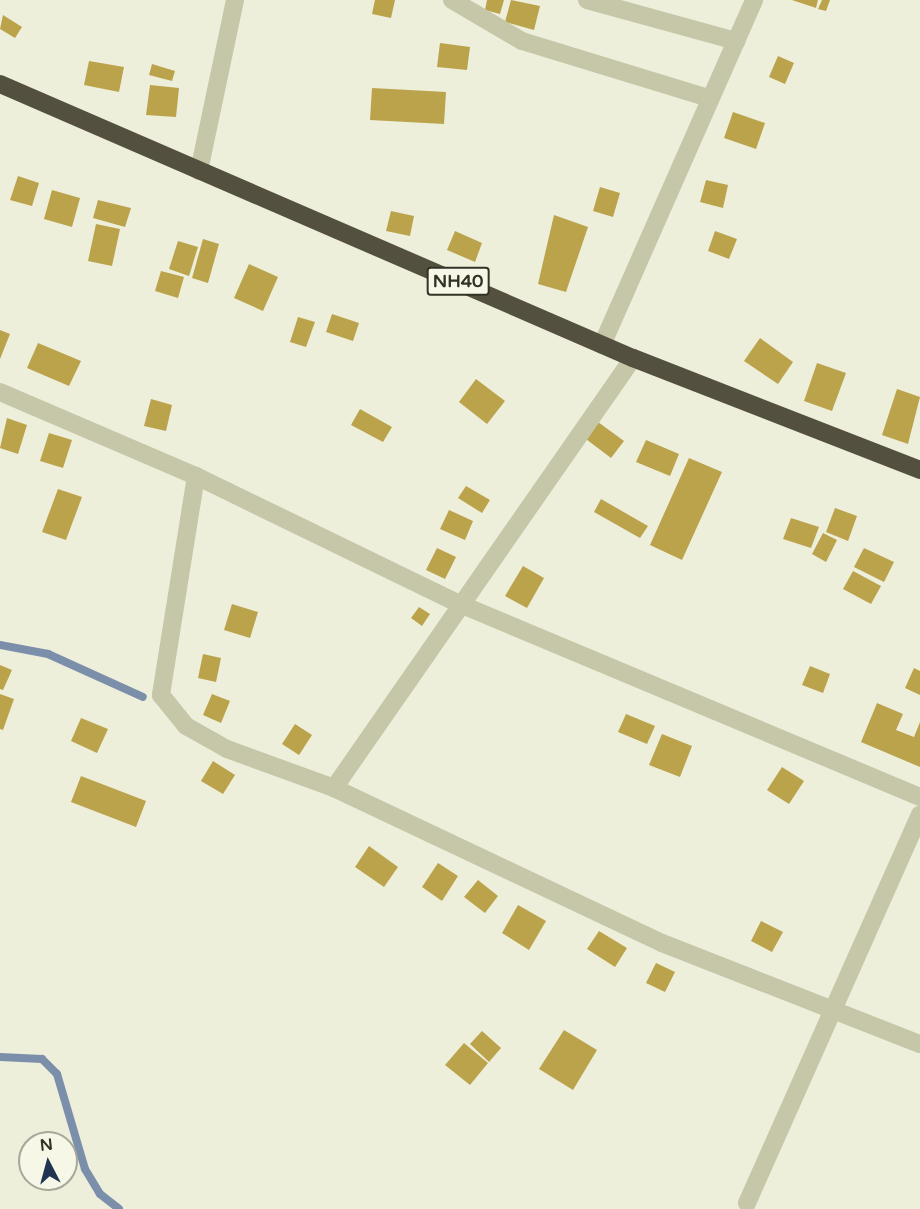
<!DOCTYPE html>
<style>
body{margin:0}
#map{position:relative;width:920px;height:1209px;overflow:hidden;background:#eeefdb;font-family:"Varela Round",sans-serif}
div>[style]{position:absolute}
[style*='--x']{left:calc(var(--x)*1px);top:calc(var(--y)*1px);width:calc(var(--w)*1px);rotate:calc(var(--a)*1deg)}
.stream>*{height:8px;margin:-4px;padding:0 4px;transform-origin:4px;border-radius:4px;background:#7c8faa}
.building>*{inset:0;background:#bba34c}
.minor>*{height:18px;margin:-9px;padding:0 9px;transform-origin:9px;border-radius:9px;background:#c6c6a8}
.highway>*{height:18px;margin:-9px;padding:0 9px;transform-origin:9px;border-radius:9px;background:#54503f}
span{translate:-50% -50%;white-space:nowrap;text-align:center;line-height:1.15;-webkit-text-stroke:4.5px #f6f7e6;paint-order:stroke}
.shield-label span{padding:2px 4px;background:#f6f7e6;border:2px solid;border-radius:4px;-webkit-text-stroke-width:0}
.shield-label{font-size:18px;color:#333227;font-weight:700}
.north{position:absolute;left:18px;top:1131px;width:60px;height:60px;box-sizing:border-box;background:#f6f7e6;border:2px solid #a8a89a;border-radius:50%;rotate:354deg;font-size:16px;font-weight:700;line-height:24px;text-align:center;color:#333227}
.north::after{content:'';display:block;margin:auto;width:21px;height:27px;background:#213451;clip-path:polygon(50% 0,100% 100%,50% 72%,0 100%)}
</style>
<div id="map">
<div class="stream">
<i style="--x:0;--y:645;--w:49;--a:10.6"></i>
<i style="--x:48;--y:654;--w:104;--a:24.4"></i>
<i style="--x:0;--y:1057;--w:42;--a:2.7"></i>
<i style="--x:42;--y:1059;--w:21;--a:45"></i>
<i style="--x:57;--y:1074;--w:99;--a:73.6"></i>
<i style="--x:85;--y:1169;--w:29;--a:59"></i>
<i style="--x:100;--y:1194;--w:24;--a:38"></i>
</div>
<div class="building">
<i style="clip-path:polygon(375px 0,395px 0,391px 18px,372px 14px)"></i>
<i style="clip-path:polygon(487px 0,504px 0,500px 14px,485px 10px)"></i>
<i style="clip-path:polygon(511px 0,540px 6px,534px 30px,505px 22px)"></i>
<i style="clip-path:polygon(792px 0,818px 0,816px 8px)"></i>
<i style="clip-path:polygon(822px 0,830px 0,826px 11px,818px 9px)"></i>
<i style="clip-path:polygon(3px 15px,22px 27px,15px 38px,0 29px)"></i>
<i style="clip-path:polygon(440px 43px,470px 47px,467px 70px,437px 67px)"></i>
<i style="clip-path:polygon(778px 56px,794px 63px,785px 84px,769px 77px)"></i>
<i style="clip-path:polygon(89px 61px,124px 67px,119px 92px,84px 85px)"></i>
<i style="clip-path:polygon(152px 64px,175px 71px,172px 81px,149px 75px)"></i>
<i style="clip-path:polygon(150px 85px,179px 88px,176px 117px,146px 115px)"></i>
<i style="clip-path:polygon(372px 88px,446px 92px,444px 124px,370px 120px)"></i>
<i style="clip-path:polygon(733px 112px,765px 123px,756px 149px,724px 138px)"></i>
<i style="clip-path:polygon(18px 176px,39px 183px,32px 206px,10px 200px)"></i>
<i style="clip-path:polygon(706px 180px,728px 185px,723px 208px,700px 202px)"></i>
<i style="clip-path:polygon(600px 187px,620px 193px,613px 217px,593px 211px)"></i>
<i style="clip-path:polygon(52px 190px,80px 198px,72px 227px,44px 219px)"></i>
<i style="clip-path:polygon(98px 200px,131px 208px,125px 227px,93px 218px)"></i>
<i style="clip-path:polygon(391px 211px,414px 216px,410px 236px,386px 231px)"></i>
<i style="clip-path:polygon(554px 215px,588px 227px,566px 292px,538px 284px)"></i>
<i style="clip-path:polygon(96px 224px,120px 229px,112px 266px,88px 261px)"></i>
<i style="clip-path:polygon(455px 231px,482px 243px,475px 262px,447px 250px)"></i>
<i style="clip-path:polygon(715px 231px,737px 239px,729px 259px,708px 251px)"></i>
<i style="clip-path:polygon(203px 239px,219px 244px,208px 283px,192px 278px)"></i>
<i style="clip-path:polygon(178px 241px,198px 247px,189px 276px,169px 269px)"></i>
<i style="clip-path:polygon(249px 264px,278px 277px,263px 311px,234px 298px)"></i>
<i style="clip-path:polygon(161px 271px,184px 277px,178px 298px,155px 291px)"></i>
<i style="clip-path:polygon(332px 314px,359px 323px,353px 341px,326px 332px)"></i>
<i style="clip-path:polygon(298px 317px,315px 322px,306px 347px,290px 342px)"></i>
<i style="clip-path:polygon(0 330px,10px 334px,0 359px)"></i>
<i style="clip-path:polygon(760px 338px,793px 362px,778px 384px,744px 361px)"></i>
<i style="clip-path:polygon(38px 343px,81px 361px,69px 386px,27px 368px)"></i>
<i style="clip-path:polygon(817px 363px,846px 373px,832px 411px,804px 401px)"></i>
<i style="clip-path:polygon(476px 379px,505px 401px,487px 424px,459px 402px)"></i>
<i style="clip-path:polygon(897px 389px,920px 397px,908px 444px,882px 435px)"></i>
<i style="clip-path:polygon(151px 399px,172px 405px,166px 431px,144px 426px)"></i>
<i style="clip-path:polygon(360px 409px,392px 427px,383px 442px,351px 425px)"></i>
<i style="clip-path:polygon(7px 418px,27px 425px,18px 454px,0 448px)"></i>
<i style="clip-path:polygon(598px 422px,624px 441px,611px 458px,586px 439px)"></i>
<i style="clip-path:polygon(49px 433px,72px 440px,63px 468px,40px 461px)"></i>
<i style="clip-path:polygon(646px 440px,679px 454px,670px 476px,636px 462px)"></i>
<i style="clip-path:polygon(689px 458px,722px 472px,682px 560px,650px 545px)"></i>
<i style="clip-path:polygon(466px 486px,490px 500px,482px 513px,458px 498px)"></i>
<i style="clip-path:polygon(58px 489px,82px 497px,66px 540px,42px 532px)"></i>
<i style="clip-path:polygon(601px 499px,648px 526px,640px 538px,594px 512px)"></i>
<i style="clip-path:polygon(835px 508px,857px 516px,848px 541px,826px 532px)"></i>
<i style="clip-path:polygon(449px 510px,473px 521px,465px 540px,440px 529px)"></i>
<i style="clip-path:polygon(791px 518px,819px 527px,811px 548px,783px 539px)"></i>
<i style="clip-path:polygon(823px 533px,837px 540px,826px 562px,812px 554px)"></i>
<i style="clip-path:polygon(437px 548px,456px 557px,445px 579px,426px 570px)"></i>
<i style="clip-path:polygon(864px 548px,894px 562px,884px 582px,854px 567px)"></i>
<i style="clip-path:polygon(523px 566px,544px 578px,527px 608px,505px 596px)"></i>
<i style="clip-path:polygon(853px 571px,881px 586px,871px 604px,843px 589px)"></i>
<i style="clip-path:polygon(232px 604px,258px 612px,250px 638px,224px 630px)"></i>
<i style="clip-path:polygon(419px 607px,430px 614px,422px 626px,411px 618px)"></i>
<i style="clip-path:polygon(203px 654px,221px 658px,216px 682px,198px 678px)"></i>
<i style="clip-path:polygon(0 665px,12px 670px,3px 690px,0 689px)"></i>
<i style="clip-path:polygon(810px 666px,830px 674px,823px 693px,802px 685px)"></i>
<i style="clip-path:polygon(914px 668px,920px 671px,920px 695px,905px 688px)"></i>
<i style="clip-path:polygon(0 694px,14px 699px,3px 730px,0 729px)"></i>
<i style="clip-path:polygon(212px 694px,230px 701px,221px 723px,203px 715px)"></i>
<i style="clip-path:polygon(877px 703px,903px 714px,896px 730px,914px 737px,920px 722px,920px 767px,861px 742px)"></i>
<i style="clip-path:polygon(626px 714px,655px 726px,647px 744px,618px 732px)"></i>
<i style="clip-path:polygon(81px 718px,108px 729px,97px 753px,71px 741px)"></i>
<i style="clip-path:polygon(295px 724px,312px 735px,299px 755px,282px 744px)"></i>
<i style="clip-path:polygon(662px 734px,692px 746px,680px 777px,649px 765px)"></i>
<i style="clip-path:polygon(213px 761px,235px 775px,223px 794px,201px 781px)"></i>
<i style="clip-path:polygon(782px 767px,804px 781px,789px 804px,767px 790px)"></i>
<i style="clip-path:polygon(81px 776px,146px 801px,136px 827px,71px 802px)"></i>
<i style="clip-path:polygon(369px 846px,398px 867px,384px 887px,355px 867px)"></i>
<i style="clip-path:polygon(438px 863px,458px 876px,442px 901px,422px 887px)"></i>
<i style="clip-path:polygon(478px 880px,498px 896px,485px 913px,464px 897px)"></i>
<i style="clip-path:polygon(518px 905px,546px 921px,529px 950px,502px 933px)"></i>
<i style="clip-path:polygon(761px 921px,783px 932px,772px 952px,751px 941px)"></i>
<i style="clip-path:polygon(599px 931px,627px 948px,615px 967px,587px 949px)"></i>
<i style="clip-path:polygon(656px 963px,675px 972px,665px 992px,646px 983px)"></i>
<i style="clip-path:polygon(564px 1030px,597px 1050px,573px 1090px,539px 1069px)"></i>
<i style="clip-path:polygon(482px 1031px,501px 1048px,489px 1062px,470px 1044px)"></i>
<i style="clip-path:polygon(464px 1043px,488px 1063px,470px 1085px,445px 1065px)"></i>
</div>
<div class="minor">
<i style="--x:452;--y:0;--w:81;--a:30.4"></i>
<i style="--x:522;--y:41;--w:195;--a:17"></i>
<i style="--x:587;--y:0;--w:155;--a:15.4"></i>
<i style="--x:199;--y:171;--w:175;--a:-78.1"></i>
<i style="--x:602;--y:345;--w:377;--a:-66.2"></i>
<i style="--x:0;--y:392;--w:213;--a:23.2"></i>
<i style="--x:196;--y:476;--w:288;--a:25.9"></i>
<i style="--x:455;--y:602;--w:504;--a:22.75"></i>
<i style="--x:196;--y:476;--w:222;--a:99.1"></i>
<i style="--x:161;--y:695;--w:40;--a:51"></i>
<i style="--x:186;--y:726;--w:47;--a:29.3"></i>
<i style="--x:227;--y:749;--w:114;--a:20"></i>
<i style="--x:334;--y:788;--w:363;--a:25.3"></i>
<i style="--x:662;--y:943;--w:277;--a:21.4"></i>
<i style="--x:334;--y:788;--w:524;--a:-55.19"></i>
<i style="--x:747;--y:1203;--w:425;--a:-66"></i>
</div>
<div class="highway">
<i style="--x:0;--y:84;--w:690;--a:23.41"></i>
<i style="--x:633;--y:358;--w:308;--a:21.3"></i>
</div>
<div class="shield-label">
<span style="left:458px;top:281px">NH40</span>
</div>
<div class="north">N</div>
</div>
